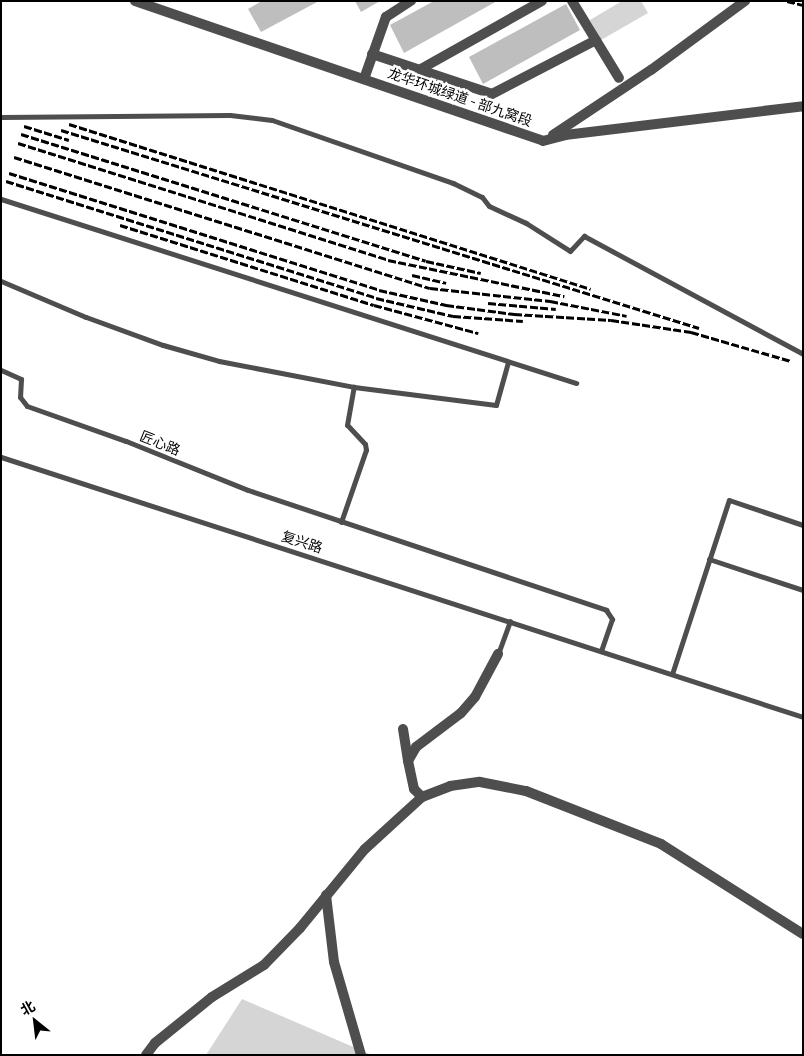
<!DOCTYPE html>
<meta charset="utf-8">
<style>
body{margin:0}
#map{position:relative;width:804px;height:1056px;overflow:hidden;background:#fff;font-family:Manrope,"Noto Sans SC",sans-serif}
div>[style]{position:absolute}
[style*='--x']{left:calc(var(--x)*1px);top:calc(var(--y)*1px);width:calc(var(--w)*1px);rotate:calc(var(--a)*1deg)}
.green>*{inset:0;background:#d5d5d5}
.building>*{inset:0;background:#bebebe}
.service>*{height:5px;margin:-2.5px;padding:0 2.5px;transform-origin:2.5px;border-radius:2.5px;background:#4e4e4e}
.minor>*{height:10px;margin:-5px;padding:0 5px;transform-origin:5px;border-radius:5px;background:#4e4e4e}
.rail>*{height:3px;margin-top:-1.5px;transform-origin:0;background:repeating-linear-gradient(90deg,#000 0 8px,transparent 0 10.5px)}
span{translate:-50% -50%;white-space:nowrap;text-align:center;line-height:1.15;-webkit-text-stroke:5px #fff;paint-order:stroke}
.street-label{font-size:14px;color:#000}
.frame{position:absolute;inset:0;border:2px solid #000;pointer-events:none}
.north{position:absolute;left:10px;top:996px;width:50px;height:50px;-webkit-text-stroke:4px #fff;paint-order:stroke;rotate:331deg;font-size:14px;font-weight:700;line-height:20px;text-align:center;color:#000}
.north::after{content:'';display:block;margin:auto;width:18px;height:22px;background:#000;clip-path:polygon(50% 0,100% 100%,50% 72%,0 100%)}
</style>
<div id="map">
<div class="green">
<i style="clip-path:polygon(622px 1px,641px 1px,648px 13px,601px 40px,590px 20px)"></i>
<i style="clip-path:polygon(242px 999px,372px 1055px,206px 1055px)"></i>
</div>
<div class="building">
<i style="clip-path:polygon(262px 1px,319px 1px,261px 32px,248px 9px)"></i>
<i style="clip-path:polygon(355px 1px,380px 1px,361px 12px)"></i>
<i style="clip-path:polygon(434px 1px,497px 1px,404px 53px,390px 25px)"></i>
<i style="clip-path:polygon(566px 4px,580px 30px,483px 84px,469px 57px)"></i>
</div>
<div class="service">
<i style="--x:1;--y:117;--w:229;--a:-0.5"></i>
<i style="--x:230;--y:115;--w:42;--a:6.8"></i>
<i style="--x:272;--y:120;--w:192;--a:19.2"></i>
<i style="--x:453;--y:183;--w:32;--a:26"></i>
<i style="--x:482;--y:197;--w:11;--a:52"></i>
<i style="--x:489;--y:206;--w:41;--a:24.7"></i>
<i style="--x:526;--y:223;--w:52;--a:32.5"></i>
<i style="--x:570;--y:251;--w:21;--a:-47"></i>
<i style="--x:584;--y:236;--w:249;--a:28.3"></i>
<i style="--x:1;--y:199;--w:604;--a:17.74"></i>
<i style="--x:1;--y:281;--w:92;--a:23"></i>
<i style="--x:86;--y:317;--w:82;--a:20"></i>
<i style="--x:163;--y:345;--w:58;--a:15.9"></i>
<i style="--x:219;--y:361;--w:137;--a:10.9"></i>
<i style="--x:354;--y:387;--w:143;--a:7.2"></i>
<i style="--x:496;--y:405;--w:45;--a:-74.4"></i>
<i style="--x:1;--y:370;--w:22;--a:24"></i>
<i style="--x:21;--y:379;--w:18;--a:93"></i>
<i style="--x:20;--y:397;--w:11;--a:52"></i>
<i style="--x:27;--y:406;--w:105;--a:19.5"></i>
<i style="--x:126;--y:441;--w:131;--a:21.9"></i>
<i style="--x:248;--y:490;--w:378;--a:18.5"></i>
<i style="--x:606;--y:610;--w:11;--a:56"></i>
<i style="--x:612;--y:619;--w:34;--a:109"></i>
<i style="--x:1;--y:457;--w:843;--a:17.96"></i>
<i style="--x:341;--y:522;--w:76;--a:-70.9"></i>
<i style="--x:366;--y:450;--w:6;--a:-99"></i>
<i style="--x:365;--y:444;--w:26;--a:-133"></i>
<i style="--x:347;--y:425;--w:39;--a:-80"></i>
<i style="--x:709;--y:559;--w:99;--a:18.3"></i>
<i style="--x:498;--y:654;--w:35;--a:-70"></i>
<i style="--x:672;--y:674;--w:183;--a:-71.9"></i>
<i style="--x:729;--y:500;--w:78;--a:18.7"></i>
</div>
<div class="minor">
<i style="--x:135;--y:1;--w:431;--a:18.9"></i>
<i style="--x:572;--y:1;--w:90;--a:58.6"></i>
<i style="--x:372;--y:54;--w:126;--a:18.4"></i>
<i style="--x:492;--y:94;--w:117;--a:-27.4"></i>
<i style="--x:419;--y:70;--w:141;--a:-29.3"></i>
<i style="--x:364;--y:79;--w:66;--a:-70.5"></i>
<i style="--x:386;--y:17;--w:30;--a:-33"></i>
<i style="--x:553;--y:135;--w:118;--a:-33.6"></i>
<i style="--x:651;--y:70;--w:117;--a:-36.3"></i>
<i style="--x:543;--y:141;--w:23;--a:-15"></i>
<i style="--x:565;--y:135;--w:240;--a:-6.9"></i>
<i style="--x:403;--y:729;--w:31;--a:81"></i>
<i style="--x:422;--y:797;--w:11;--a:-135"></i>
<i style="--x:414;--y:789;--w:29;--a:-102"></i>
<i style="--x:408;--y:761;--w:16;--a:-60"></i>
<i style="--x:416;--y:747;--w:56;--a:-37.1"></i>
<i style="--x:461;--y:713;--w:21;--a:-49"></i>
<i style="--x:475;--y:697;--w:49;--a:-61.9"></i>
<i style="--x:326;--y:895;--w:67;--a:83.2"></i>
<i style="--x:334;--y:962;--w:97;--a:73.8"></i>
<i style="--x:146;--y:1055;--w:15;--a:-53"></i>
<i style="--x:155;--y:1043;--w:73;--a:-38.9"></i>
<i style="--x:212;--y:997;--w:61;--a:-31.6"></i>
<i style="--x:264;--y:965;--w:52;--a:-45.8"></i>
<i style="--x:300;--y:928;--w:102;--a:-50.6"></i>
<i style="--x:365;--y:849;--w:77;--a:-42.4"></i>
<i style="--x:422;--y:797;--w:30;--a:-21"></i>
<i style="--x:450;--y:786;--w:30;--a:-8"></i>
<i style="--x:480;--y:782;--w:47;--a:11.1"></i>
<i style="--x:526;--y:791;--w:145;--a:21.4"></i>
<i style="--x:661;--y:844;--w:168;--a:32.4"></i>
</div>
<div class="rail">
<i style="--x:787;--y:1;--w:16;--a:14"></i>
<i style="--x:69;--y:124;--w:547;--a:17.54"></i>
<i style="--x:24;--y:126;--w:47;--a:17.3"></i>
<i style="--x:61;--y:130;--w:668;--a:17.24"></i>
<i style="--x:21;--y:134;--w:424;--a:17.4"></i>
<i style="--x:426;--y:261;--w:56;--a:12.3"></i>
<i style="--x:18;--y:143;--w:388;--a:17.5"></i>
<i style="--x:388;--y:260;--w:180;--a:11.6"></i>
<i style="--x:14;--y:157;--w:436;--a:17.5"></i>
<i style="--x:430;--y:288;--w:121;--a:6.2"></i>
<i style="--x:550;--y:301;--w:78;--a:11"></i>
<i style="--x:9;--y:173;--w:388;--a:17.5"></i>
<i style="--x:379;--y:290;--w:69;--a:12.6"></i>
<i style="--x:446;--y:305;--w:69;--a:7.5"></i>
<i style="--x:514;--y:314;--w:97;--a:3.5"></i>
<i style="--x:611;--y:320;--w:81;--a:8.5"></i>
<i style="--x:691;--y:332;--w:104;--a:16.2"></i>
<i style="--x:6;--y:181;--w:388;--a:17.5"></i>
<i style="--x:376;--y:298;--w:79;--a:13.2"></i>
<i style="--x:453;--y:316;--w:70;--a:4.1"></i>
<i style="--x:120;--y:225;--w:266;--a:17.5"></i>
<i style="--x:374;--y:305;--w:108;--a:15.1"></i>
<i style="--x:412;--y:275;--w:35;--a:13"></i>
<i style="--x:488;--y:303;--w:68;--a:5"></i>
</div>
<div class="street-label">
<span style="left:460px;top:97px;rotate:19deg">龙华环城绿道 - 部九窝段</span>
<span style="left:160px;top:443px;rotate:22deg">匠心路</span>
<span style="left:302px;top:542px;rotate:18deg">复兴路</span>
</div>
<div class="frame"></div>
<div class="north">北</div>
</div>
